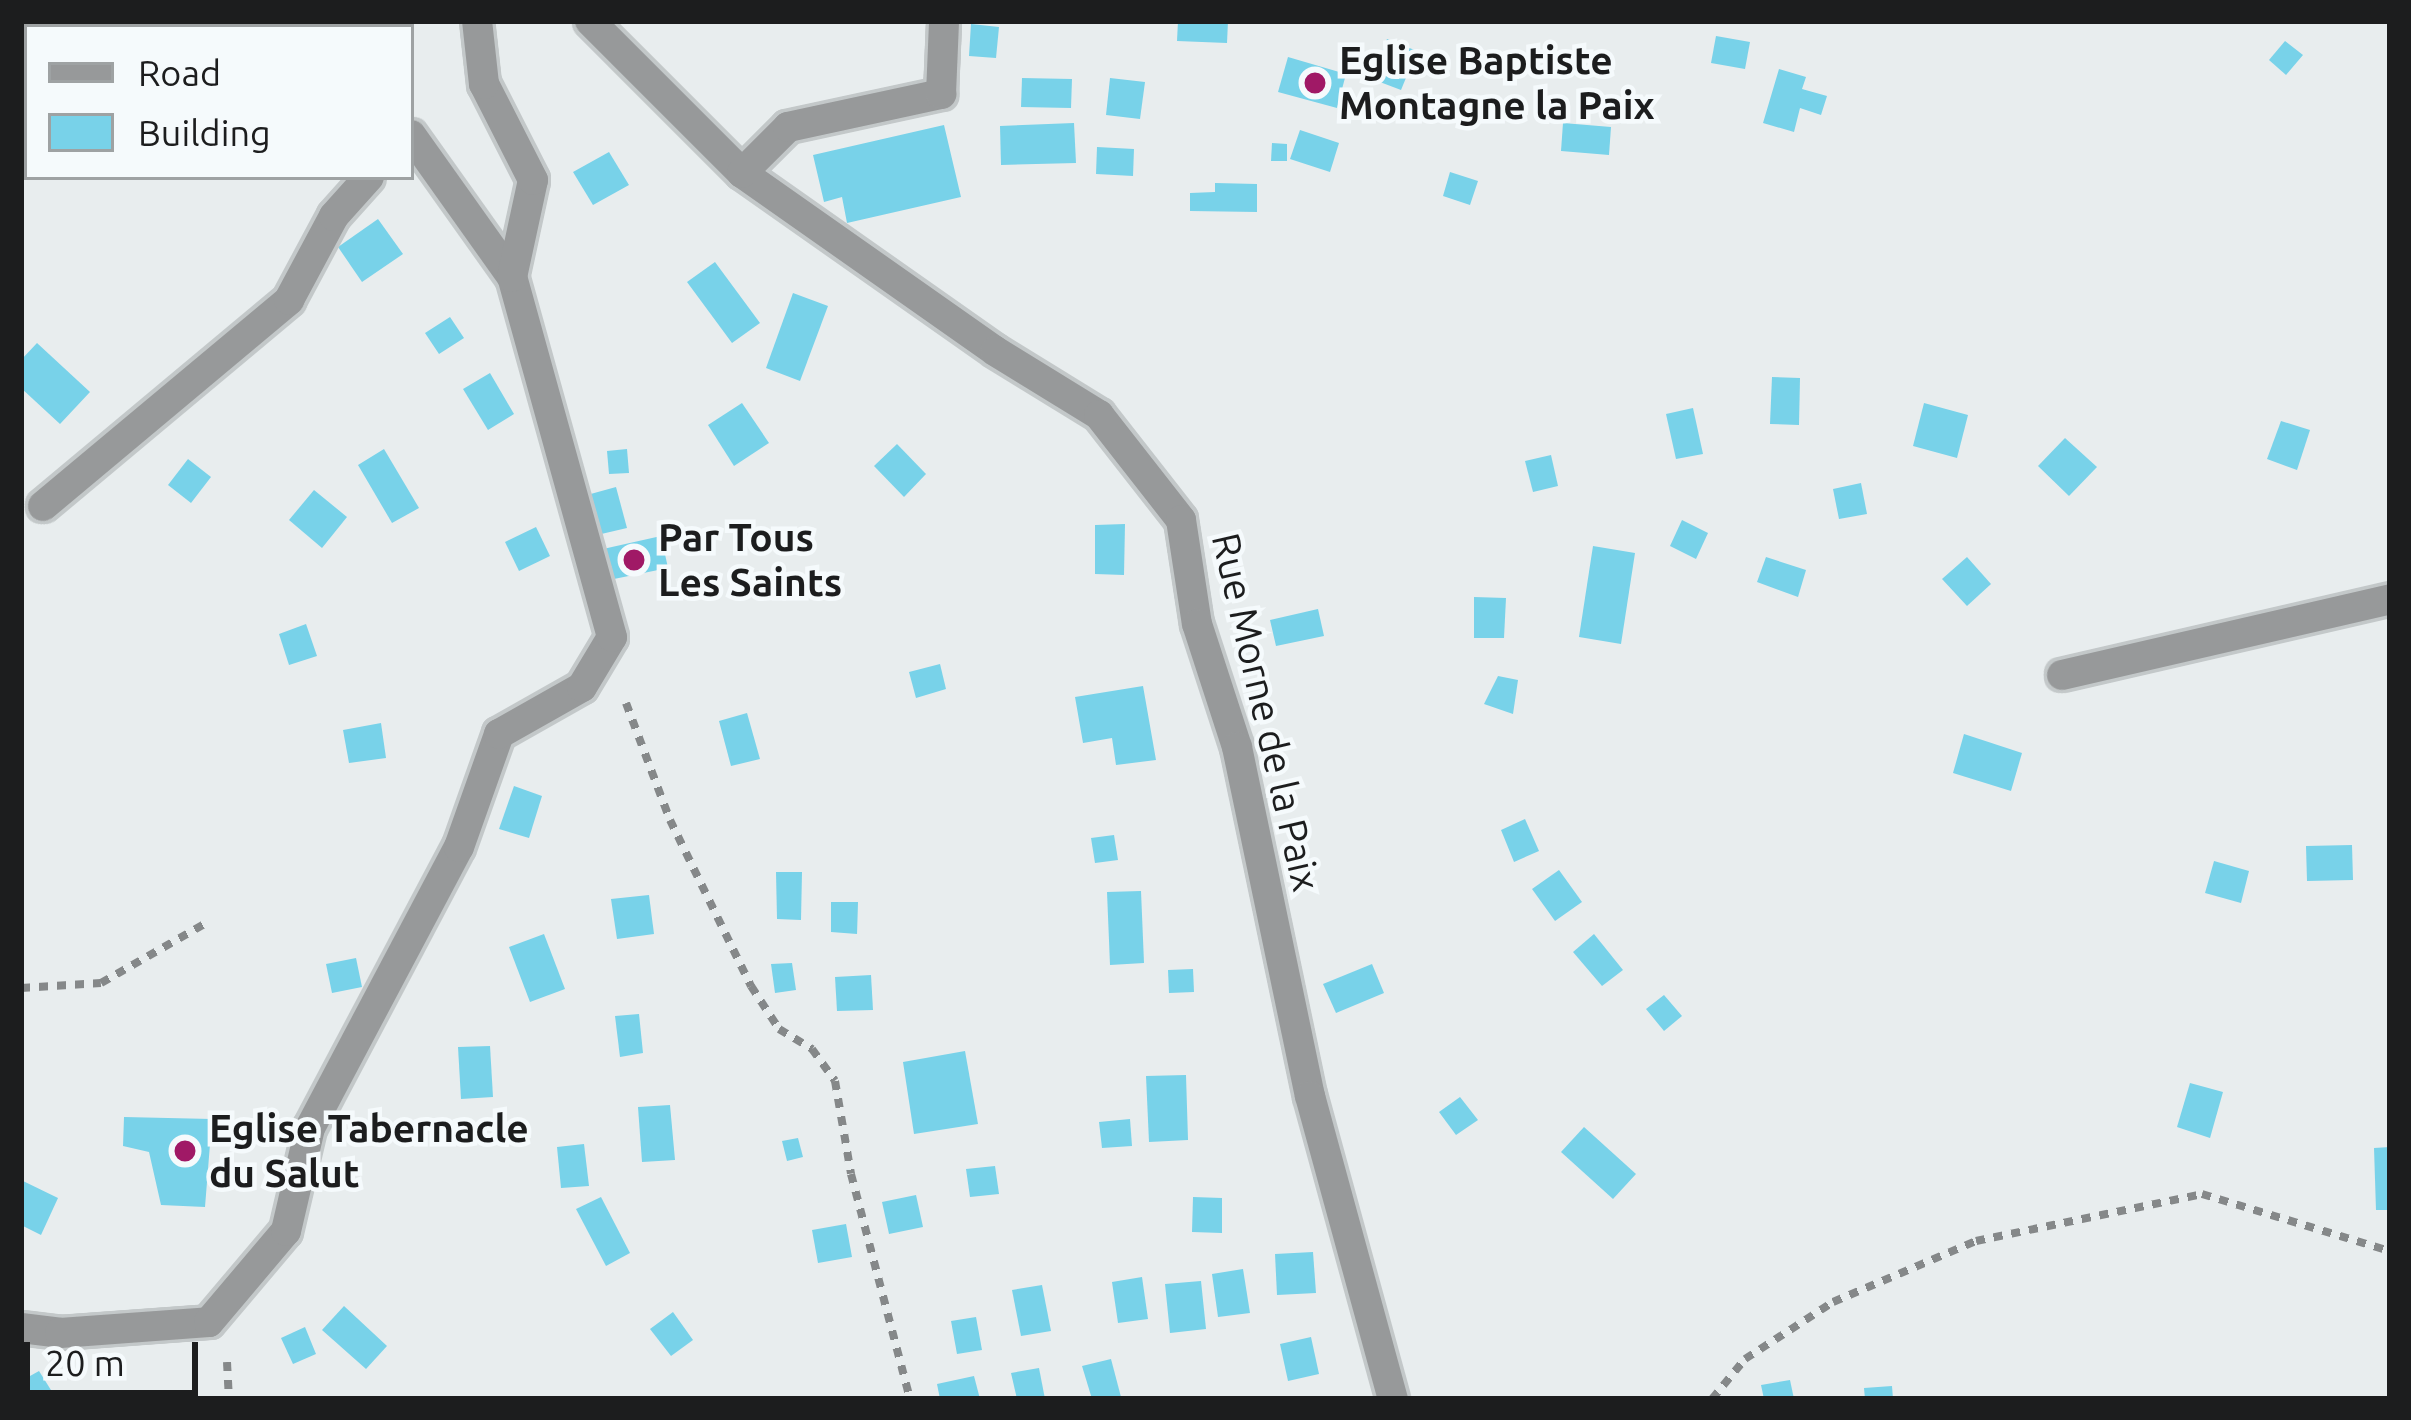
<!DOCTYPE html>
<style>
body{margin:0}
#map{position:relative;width:2411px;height:1420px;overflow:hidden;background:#e8edee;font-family:Ubuntu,sans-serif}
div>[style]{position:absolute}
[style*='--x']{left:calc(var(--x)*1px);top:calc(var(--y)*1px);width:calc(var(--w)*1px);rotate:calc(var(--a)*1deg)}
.building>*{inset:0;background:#78d2e9}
.path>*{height:8px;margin-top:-4px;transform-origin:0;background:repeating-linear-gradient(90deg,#858889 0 9px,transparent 0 18px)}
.roads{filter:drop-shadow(3px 0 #c3c8c9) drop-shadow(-3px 0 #c3c8c9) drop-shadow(0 3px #c3c8c9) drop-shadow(0 -3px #c3c8c9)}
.minor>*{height:30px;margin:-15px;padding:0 15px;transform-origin:15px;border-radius:15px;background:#97999a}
.dots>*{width:33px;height:33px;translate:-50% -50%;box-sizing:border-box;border:6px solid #f5fafc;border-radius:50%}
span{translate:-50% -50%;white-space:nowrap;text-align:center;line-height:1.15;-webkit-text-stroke:9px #f5fafc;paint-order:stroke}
.poi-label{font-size:39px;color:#1c1d1e;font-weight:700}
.left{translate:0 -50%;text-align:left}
.street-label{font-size:39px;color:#1c1d1e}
.frame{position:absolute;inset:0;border:24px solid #1c1d1e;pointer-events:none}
.legend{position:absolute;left:24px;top:24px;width:390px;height:156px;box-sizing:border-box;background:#f5fafc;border:3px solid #9ea2a3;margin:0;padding:15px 21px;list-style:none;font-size:36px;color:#1c1d1e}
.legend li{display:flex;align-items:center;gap:24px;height:60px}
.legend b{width:60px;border:3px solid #9ea2a3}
.scale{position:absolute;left:24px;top:1342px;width:174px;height:54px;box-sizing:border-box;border:6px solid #1c1d1e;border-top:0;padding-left:15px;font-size:36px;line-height:42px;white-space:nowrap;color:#1c1d1e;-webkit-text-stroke:9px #f5fafc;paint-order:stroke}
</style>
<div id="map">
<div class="building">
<i style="clip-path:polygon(137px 21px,153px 21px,161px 27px,132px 27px)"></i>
<i style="clip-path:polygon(1178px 21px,1228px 21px,1227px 43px,1177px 41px)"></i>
<i style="clip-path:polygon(971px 24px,999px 27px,996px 58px,969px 56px)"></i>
<i style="clip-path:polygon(1716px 36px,1750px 42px,1745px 69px,1711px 63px)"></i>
<i style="clip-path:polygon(1387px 39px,1417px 51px,1401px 90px,1372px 79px)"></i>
<i style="clip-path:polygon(2285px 41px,2303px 55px,2286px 75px,2269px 60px)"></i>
<i style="clip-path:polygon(1288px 57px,1346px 74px,1337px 108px,1278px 92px)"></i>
<i style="clip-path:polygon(1779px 69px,1806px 77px,1802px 89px,1827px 96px,1821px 115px,1800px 108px,1794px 132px,1763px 123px)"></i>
<i style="clip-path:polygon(1022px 78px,1072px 79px,1071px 108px,1021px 107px)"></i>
<i style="clip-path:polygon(1110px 78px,1145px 82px,1140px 119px,1106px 115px)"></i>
<i style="clip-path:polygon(1074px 123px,1076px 163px,1001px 165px,1000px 126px)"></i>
<i style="clip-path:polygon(1563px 123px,1611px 127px,1609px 155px,1561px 151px)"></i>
<i style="clip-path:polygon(944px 125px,961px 197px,847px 223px,842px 197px,824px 202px,813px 155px)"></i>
<i style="clip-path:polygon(1300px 130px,1339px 143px,1330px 172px,1290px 159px)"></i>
<i style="clip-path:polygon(1272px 143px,1287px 144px,1287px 161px,1271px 161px)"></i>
<i style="clip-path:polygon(1097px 147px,1134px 149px,1133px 176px,1096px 174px)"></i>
<i style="clip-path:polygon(609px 152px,629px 185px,593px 205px,573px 172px)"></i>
<i style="clip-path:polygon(1450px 172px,1478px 181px,1470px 205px,1443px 196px)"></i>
<i style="clip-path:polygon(1215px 183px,1257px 184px,1257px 212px,1190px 211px,1190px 193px,1215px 192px)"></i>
<i style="clip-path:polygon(378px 219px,403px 254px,362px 282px,338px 247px)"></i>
<i style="clip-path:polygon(715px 262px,760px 323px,732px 343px,687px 282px)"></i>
<i style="clip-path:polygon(793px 293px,828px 306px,800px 381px,766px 368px)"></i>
<i style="clip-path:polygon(450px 317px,464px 338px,439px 354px,425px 333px)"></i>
<i style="clip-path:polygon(37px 343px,90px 392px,60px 424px,21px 388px,21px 360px)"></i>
<i style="clip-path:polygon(490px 373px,514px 414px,488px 430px,463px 389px)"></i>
<i style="clip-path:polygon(1772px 377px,1800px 378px,1799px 425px,1770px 424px)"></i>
<i style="clip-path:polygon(742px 403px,769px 443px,734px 466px,708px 425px)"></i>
<i style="clip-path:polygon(1924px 403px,1968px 415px,1957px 458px,1913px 446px)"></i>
<i style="clip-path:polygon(1693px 408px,1703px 454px,1676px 459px,1666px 414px)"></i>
<i style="clip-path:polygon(2281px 421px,2310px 430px,2297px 470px,2267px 459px)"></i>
<i style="clip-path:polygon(2065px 438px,2097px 467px,2069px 496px,2038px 466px)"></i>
<i style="clip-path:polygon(897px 444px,926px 474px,904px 497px,874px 466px)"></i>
<i style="clip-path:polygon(384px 449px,419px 508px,392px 523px,358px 465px)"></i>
<i style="clip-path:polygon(627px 449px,629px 473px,609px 474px,607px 451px)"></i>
<i style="clip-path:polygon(1551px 455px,1558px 486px,1533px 492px,1525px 461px)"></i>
<i style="clip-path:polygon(188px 459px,211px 477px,191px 503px,168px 485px)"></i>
<i style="clip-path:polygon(1861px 483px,1867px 514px,1839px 519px,1833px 489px)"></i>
<i style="clip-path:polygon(616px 487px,627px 528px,597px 535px,587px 495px)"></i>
<i style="clip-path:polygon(314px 490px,347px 517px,322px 548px,289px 520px)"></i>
<i style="clip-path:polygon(1682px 520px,1708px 533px,1696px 559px,1670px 546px)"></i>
<i style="clip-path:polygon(1125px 524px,1124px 575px,1095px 574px,1095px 525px)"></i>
<i style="clip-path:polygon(536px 527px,550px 556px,519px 571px,505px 542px)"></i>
<i style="clip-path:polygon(661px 536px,668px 568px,609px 580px,603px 549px)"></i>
<i style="clip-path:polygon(1593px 546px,1635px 553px,1621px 644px,1579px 637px)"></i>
<i style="clip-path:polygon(1766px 557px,1806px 570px,1798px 597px,1757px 582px)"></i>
<i style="clip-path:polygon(1967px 557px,1991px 584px,1967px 606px,1942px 579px)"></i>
<i style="clip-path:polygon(1474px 597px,1506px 598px,1504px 638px,1474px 638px)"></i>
<i style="clip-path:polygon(1318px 609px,1324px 636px,1276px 646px,1270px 620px)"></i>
<i style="clip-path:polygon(306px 624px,317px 656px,289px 665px,279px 634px)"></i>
<i style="clip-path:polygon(940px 664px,946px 689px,916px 698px,909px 672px)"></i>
<i style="clip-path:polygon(1498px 676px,1518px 680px,1513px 714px,1484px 704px)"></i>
<i style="clip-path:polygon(1143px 686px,1156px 760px,1116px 765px,1112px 738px,1083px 743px,1075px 697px)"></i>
<i style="clip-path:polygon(747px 713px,760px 759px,731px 766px,719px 721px)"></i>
<i style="clip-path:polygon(381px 723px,386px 758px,349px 763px,343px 730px)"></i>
<i style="clip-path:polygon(1964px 734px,2022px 753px,2011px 791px,1953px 773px)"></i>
<i style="clip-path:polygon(514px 786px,542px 796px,529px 838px,499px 829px)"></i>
<i style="clip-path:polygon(1525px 819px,1539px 851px,1514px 862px,1501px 830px)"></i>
<i style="clip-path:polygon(1114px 835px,1118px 860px,1095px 863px,1091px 838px)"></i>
<i style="clip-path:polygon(2352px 845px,2353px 880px,2307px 881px,2306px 846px)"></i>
<i style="clip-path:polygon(2214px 861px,2249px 871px,2241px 903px,2205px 893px)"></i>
<i style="clip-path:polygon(1559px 870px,1582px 902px,1555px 921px,1532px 889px)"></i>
<i style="clip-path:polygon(776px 872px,802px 872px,801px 920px,777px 919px)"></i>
<i style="clip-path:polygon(1141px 891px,1144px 963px,1110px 965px,1107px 892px)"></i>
<i style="clip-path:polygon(649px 895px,654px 934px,617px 939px,611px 899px)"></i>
<i style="clip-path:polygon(831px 902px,858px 902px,857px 934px,831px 932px)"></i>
<i style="clip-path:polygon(544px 934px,565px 989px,530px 1002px,509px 947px)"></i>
<i style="clip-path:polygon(1594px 934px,1623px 970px,1602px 986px,1573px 952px)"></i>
<i style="clip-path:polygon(356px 958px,362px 987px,332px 993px,326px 964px)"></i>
<i style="clip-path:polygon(792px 963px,796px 990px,775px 993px,771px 964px)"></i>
<i style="clip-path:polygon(1372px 964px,1384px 993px,1336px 1013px,1323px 984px)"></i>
<i style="clip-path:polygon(1193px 969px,1194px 992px,1169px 993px,1168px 970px)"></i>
<i style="clip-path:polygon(871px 975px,873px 1010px,837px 1011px,835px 977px)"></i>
<i style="clip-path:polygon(1664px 995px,1682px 1016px,1664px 1031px,1646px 1009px)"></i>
<i style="clip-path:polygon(639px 1014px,643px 1053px,620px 1057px,615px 1016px)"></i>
<i style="clip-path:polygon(490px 1046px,493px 1097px,461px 1099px,458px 1047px)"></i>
<i style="clip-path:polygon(965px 1051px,978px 1124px,914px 1134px,903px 1062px)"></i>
<i style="clip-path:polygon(1186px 1075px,1188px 1140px,1149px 1142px,1146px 1076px)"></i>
<i style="clip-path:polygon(2190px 1083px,2223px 1092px,2210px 1138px,2177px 1127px)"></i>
<i style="clip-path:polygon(1460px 1097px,1478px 1120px,1456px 1135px,1439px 1112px)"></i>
<i style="clip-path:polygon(670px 1105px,675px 1160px,642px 1162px,638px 1107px)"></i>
<i style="clip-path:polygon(124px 1117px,212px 1119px,205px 1207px,161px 1205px,149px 1152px,123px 1146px)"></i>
<i style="clip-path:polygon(1130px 1119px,1132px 1146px,1102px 1148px,1099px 1122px)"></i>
<i style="clip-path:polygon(1584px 1127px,1636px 1174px,1613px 1199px,1561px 1152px)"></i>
<i style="clip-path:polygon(798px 1138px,803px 1157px,787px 1161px,782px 1141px)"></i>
<i style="clip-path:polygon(584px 1144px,589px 1186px,561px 1188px,557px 1147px)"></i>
<i style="clip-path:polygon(2390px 1147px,2390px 1210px,2376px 1210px,2374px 1148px)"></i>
<i style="clip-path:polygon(995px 1166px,999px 1194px,970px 1197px,966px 1169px)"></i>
<i style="clip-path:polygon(23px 1181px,58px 1198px,41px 1235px,21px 1225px)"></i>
<i style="clip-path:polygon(916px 1195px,923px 1227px,889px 1234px,882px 1202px)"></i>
<i style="clip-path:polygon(601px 1197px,630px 1253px,606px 1266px,576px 1209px)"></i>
<i style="clip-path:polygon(1193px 1197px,1222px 1198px,1222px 1233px,1192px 1232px)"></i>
<i style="clip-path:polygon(846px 1224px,852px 1257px,818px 1263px,812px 1230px)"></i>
<i style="clip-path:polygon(1313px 1252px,1316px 1293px,1277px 1295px,1275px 1254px)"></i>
<i style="clip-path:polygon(1243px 1269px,1250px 1313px,1218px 1317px,1212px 1274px)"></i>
<i style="clip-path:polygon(1142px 1277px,1148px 1319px,1118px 1323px,1112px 1282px)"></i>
<i style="clip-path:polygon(1201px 1281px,1206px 1329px,1170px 1333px,1165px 1284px)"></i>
<i style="clip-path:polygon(1042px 1285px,1051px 1331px,1021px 1336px,1012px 1290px)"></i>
<i style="clip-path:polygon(344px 1306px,387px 1346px,366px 1369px,322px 1330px)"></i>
<i style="clip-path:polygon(673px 1312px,693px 1340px,671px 1356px,650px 1329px)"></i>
<i style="clip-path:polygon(976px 1317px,982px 1350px,957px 1354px,951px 1321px)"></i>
<i style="clip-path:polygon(305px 1327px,316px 1354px,293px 1364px,281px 1338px)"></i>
<i style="clip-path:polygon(1311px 1337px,1319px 1374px,1288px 1381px,1280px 1344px)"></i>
<i style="clip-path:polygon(1111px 1359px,1121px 1397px,1092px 1399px,1082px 1366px)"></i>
<i style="clip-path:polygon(1039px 1368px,1045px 1399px,1017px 1399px,1011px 1373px)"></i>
<i style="clip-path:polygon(39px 1371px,56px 1398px,21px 1399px,21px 1381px)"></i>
<i style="clip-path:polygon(974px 1376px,980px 1399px,940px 1399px,937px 1384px)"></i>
<i style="clip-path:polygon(1790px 1380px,1794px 1399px,1764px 1399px,1761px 1385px)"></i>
<i style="clip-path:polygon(1892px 1386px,1893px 1399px,1865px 1399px,1864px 1388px)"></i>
</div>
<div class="path">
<i style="--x:626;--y:703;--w:125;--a:69.4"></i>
<i style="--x:670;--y:820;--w:185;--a:64"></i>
<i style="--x:751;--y:986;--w:51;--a:56.9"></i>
<i style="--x:779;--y:1029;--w:39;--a:31"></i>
<i style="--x:812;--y:1049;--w:39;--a:54"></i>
<i style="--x:835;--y:1081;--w:94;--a:80.2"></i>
<i style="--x:851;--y:1174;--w:233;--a:75.3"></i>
<i style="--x:21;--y:988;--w:80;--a:-3.6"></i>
<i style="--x:101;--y:983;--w:121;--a:-29.7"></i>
<i style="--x:227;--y:1362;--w:37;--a:87"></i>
<i style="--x:1712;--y:1399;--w:52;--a:-50.5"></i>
<i style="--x:1745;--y:1359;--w:105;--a:-32.9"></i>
<i style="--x:1833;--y:1302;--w:155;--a:-23.1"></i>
<i style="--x:1976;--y:1241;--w:231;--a:-11.7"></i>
<i style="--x:2202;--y:1194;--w:196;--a:16.9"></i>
</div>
<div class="roads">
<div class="minor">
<i style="--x:345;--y:21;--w:7;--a:56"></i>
<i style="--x:590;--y:21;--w:215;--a:45"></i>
<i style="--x:742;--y:173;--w:309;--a:35.1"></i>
<i style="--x:995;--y:351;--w:122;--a:31.6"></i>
<i style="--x:1099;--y:415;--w:133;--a:52"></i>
<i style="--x:1181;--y:520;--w:105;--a:81.3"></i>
<i style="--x:1197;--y:624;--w:129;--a:72"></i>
<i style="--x:1237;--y:747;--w:357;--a:78.2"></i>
<i style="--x:1310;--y:1096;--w:314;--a:74.7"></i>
<i style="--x:411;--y:135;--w:174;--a:54.6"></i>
<i style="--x:742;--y:173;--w:65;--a:-45"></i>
<i style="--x:788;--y:127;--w:157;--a:-12.2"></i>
<i style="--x:941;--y:94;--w:73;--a:-87.6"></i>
<i style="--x:43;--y:506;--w:321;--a:-39.9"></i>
<i style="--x:289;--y:300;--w:95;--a:-61.8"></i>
<i style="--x:334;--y:216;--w:52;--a:-48.1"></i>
<i style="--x:2062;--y:675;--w:337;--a:-13"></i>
<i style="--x:21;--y:1328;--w:39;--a:7"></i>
<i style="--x:60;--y:1333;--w:149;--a:-4.2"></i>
<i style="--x:209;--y:1322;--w:119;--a:-49.8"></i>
<i style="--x:286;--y:1231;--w:106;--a:-76.9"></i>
<i style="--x:310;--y:1128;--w:318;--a:-62.1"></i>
<i style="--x:459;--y:847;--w:120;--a:-70.5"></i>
<i style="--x:499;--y:734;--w:95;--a:-29.5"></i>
<i style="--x:582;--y:687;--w:58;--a:-59"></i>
<i style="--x:612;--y:637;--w:374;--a:-105.5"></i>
<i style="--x:512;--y:277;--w:99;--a:-77.8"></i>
<i style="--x:533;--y:180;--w:108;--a:-117"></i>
<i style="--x:484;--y:84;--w:63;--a:-96.3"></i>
</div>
</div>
<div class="dots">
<i style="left:1315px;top:83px;background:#a01966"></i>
<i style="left:634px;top:560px;background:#a01966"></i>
<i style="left:185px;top:1151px;background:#a01966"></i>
</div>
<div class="poi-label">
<span class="left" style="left:1339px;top:83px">Eglise Baptiste<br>Montagne la Paix</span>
<span class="left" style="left:658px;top:560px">Par Tous<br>Les Saints</span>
<span class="left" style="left:209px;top:1151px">Eglise Tabernacle<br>du Salut</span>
</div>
<div class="street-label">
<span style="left:1266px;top:712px;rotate:77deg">Rue Morne de la Paix</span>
</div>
<div class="frame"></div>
<ul class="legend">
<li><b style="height:15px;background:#97999a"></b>Road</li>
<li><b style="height:33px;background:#78d2e9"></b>Building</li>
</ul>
<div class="scale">20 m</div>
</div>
